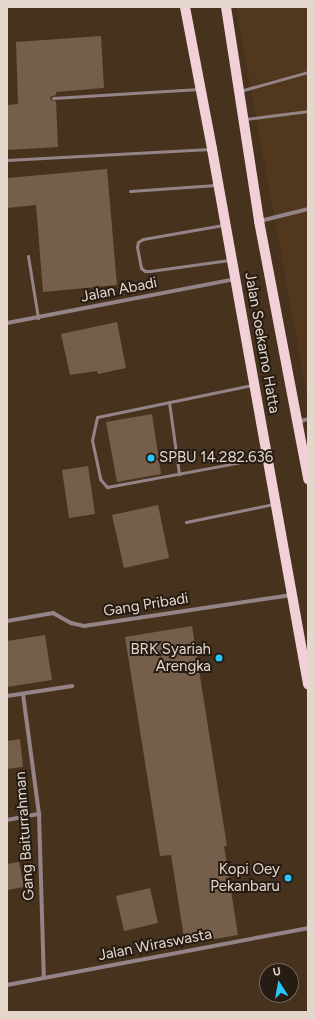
<!DOCTYPE html>
<style>
body{margin:0}
#map{position:relative;width:315px;height:1019px;overflow:hidden;background:#47321e;font-family:Figtree,sans-serif}
div>[style]{position:absolute}
[style*='--x']{left:calc(var(--x)*1px);top:calc(var(--y)*1px);width:calc(var(--w)*1px);rotate:calc(var(--a)*1deg)}
.built>*{inset:0;background:#51371d}
.building>*{inset:0;background:#765f4a}
.lane>*{height:3px;margin:-1.5px;padding:0 1.5px;transform-origin:1.5px;border-radius:1.5px;background:#948487}
.street>*{height:4px;margin:-2px;padding:0 2px;transform-origin:2px;border-radius:2px;background:#948487}
.primary>*{height:10px;margin:-5px;padding:0 5px;transform-origin:5px;border-radius:5px;background:#f1d0d7}
.dots>*{width:11px;height:11px;translate:-50% -50%;box-sizing:border-box;border:2px solid #261c13;border-radius:50%}
span{translate:-50% -50%;white-space:nowrap;text-align:center;line-height:1.15;-webkit-text-stroke:4px #261c13;paint-order:stroke}
.street-label{font-size:15px;color:#e4d6ca}
.poi-label{font-size:15px;color:#e4d6ca}
.left{translate:0 -50%;text-align:left}
.right{translate:-100% -50%;text-align:right}
.frame{position:absolute;inset:0;border:8px solid #e4d6ca;pointer-events:none}
.north{position:absolute;left:259px;top:963px;width:40px;height:40px;box-sizing:border-box;background:#261c13;border:1px solid #72665c;border-radius:50%;rotate:349deg;font-size:11px;font-weight:700;line-height:16px;text-align:center;color:#e4d6ca}
.north::after{content:'';display:block;margin:auto;width:14px;height:18px;background:#25c9fe;clip-path:polygon(50% 0,100% 100%,50% 72%,0 100%)}
</style>
<div id="map">
<div class="built">
<i style="clip-path:polygon(236px 7px,308px 7px,308px 402px)"></i>
</div>
<div class="building">
<i style="clip-path:polygon(101px 36px,104px 88px,56px 92px,56px 95px,50px 97px,51px 100px,56px 101px,58px 147px,7px 150px,7px 105px,18px 104px,16px 42px)"></i>
<i style="clip-path:polygon(107px 169px,117px 285px,43px 292px,36px 205px,7px 208px,7px 178px)"></i>
<i style="clip-path:polygon(117px 322px,126px 368px,98px 374px,97px 371px,70px 375px,61px 334px)"></i>
<i style="clip-path:polygon(152px 414px,161px 474px,117px 482px,106px 422px)"></i>
<i style="clip-path:polygon(88px 466px,95px 514px,69px 518px,62px 470px)"></i>
<i style="clip-path:polygon(158px 505px,169px 558px,124px 568px,112px 515px)"></i>
<i style="clip-path:polygon(192px 626px,227px 846px,224px 846px,238px 935px,185px 944px,171px 855px,160px 856px,125px 637px)"></i>
<i style="clip-path:polygon(45px 635px,52px 680px,7px 687px,7px 641px)"></i>
<i style="clip-path:polygon(20px 739px,23px 767px,7px 769px,7px 741px)"></i>
<i style="clip-path:polygon(19px 862px,24px 887px,7px 890px,7px 864px)"></i>
<i style="clip-path:polygon(150px 888px,158px 923px,124px 931px,116px 896px)"></i>
</div>
<div class="lane">
<i style="--x:240;--y:91;--w:71;--a:-15.6"></i>
<i style="--x:53;--y:98;--w:146;--a:-3.5"></i>
<i style="--x:245;--y:119;--w:64;--a:-7.2"></i>
<i style="--x:7;--y:160;--w:203;--a:-3.1"></i>
<i style="--x:130;--y:191;--w:86;--a:-4"></i>
<i style="--x:223;--y:225;--w:81;--a:170.1"></i>
<i style="--x:143;--y:239;--w:6;--a:149"></i>
<i style="--x:138;--y:242;--w:5;--a:101"></i>
<i style="--x:137;--y:247;--w:21;--a:79"></i>
<i style="--x:141;--y:268;--w:5;--a:37"></i>
<i style="--x:145;--y:271;--w:5;--a:0"></i>
<i style="--x:150;--y:271;--w:80;--a:-7.9"></i>
<i style="--x:28;--y:256;--w:63;--a:80.8"></i>
<i style="--x:252;--y:385;--w:158;--a:168.3"></i>
<i style="--x:97;--y:417;--w:24;--a:102"></i>
<i style="--x:92;--y:440;--w:40;--a:78"></i>
<i style="--x:100;--y:479;--w:11;--a:49"></i>
<i style="--x:107;--y:487;--w:131;--a:-10.5"></i>
<i style="--x:236;--y:463;--w:30;--a:-14"></i>
<i style="--x:169;--y:402;--w:73;--a:82.1"></i>
<i style="--x:186;--y:522;--w:90;--a:-11.6"></i>
</div>
<div class="street">
<i style="--x:260;--y:221;--w:49;--a:-14"></i>
<i style="--x:7;--y:323;--w:232;--a:-10.9"></i>
<i style="--x:297;--y:422;--w:11;--a:-15"></i>
<i style="--x:7;--y:621;--w:47;--a:-9.9"></i>
<i style="--x:53;--y:613;--w:21;--a:29"></i>
<i style="--x:71;--y:623;--w:13;--a:13"></i>
<i style="--x:84;--y:626;--w:210;--a:-8.5"></i>
<i style="--x:23;--y:694;--w:121;--a:82.4"></i>
<i style="--x:39;--y:814;--w:164;--a:88.3"></i>
<i style="--x:7;--y:696;--w:66;--a:-8.7"></i>
<i style="--x:7;--y:820;--w:33;--a:-11"></i>
<i style="--x:7;--y:985;--w:306;--a:-10.7"></i>
</div>
<div class="primary">
<i style="--x:185;--y:7;--w:145;--a:79.2"></i>
<i style="--x:212;--y:149;--w:544;--a:79.83"></i>
<i style="--x:226;--y:7;--w:217;--a:81.2"></i>
<i style="--x:259;--y:221;--w:263;--a:79.2"></i>
</div>
<div class="dots">
<i style="left:151px;top:458px;background:#25c9fe"></i>
<i style="left:219px;top:658px;background:#25c9fe"></i>
<i style="left:288px;top:878px;background:#25c9fe"></i>
</div>
<div class="street-label">
<span style="left:119px;top:290px;rotate:-11deg">Jalan Abadi</span>
<span style="left:262px;top:343px;rotate:80deg">Jalan Soekarno Hatta</span>
<span style="left:146px;top:605px;rotate:-9deg">Gang Pribadi</span>
<span style="left:25px;top:836px;rotate:-94deg">Gang Baiturrahman</span>
<span style="left:155px;top:945px;rotate:-11deg">Jalan Wiraswasta</span>
</div>
<div class="poi-label">
<span class="left" style="left:159px;top:458px">SPBU 14.282.636</span>
<span class="right" style="left:211px;top:658px">BRK Syariah<br>Arengka</span>
<span class="right" style="left:280px;top:878px">Kopi Oey<br>Pekanbaru</span>
</div>
<div class="frame"></div>
<div class="north">U</div>
</div>
